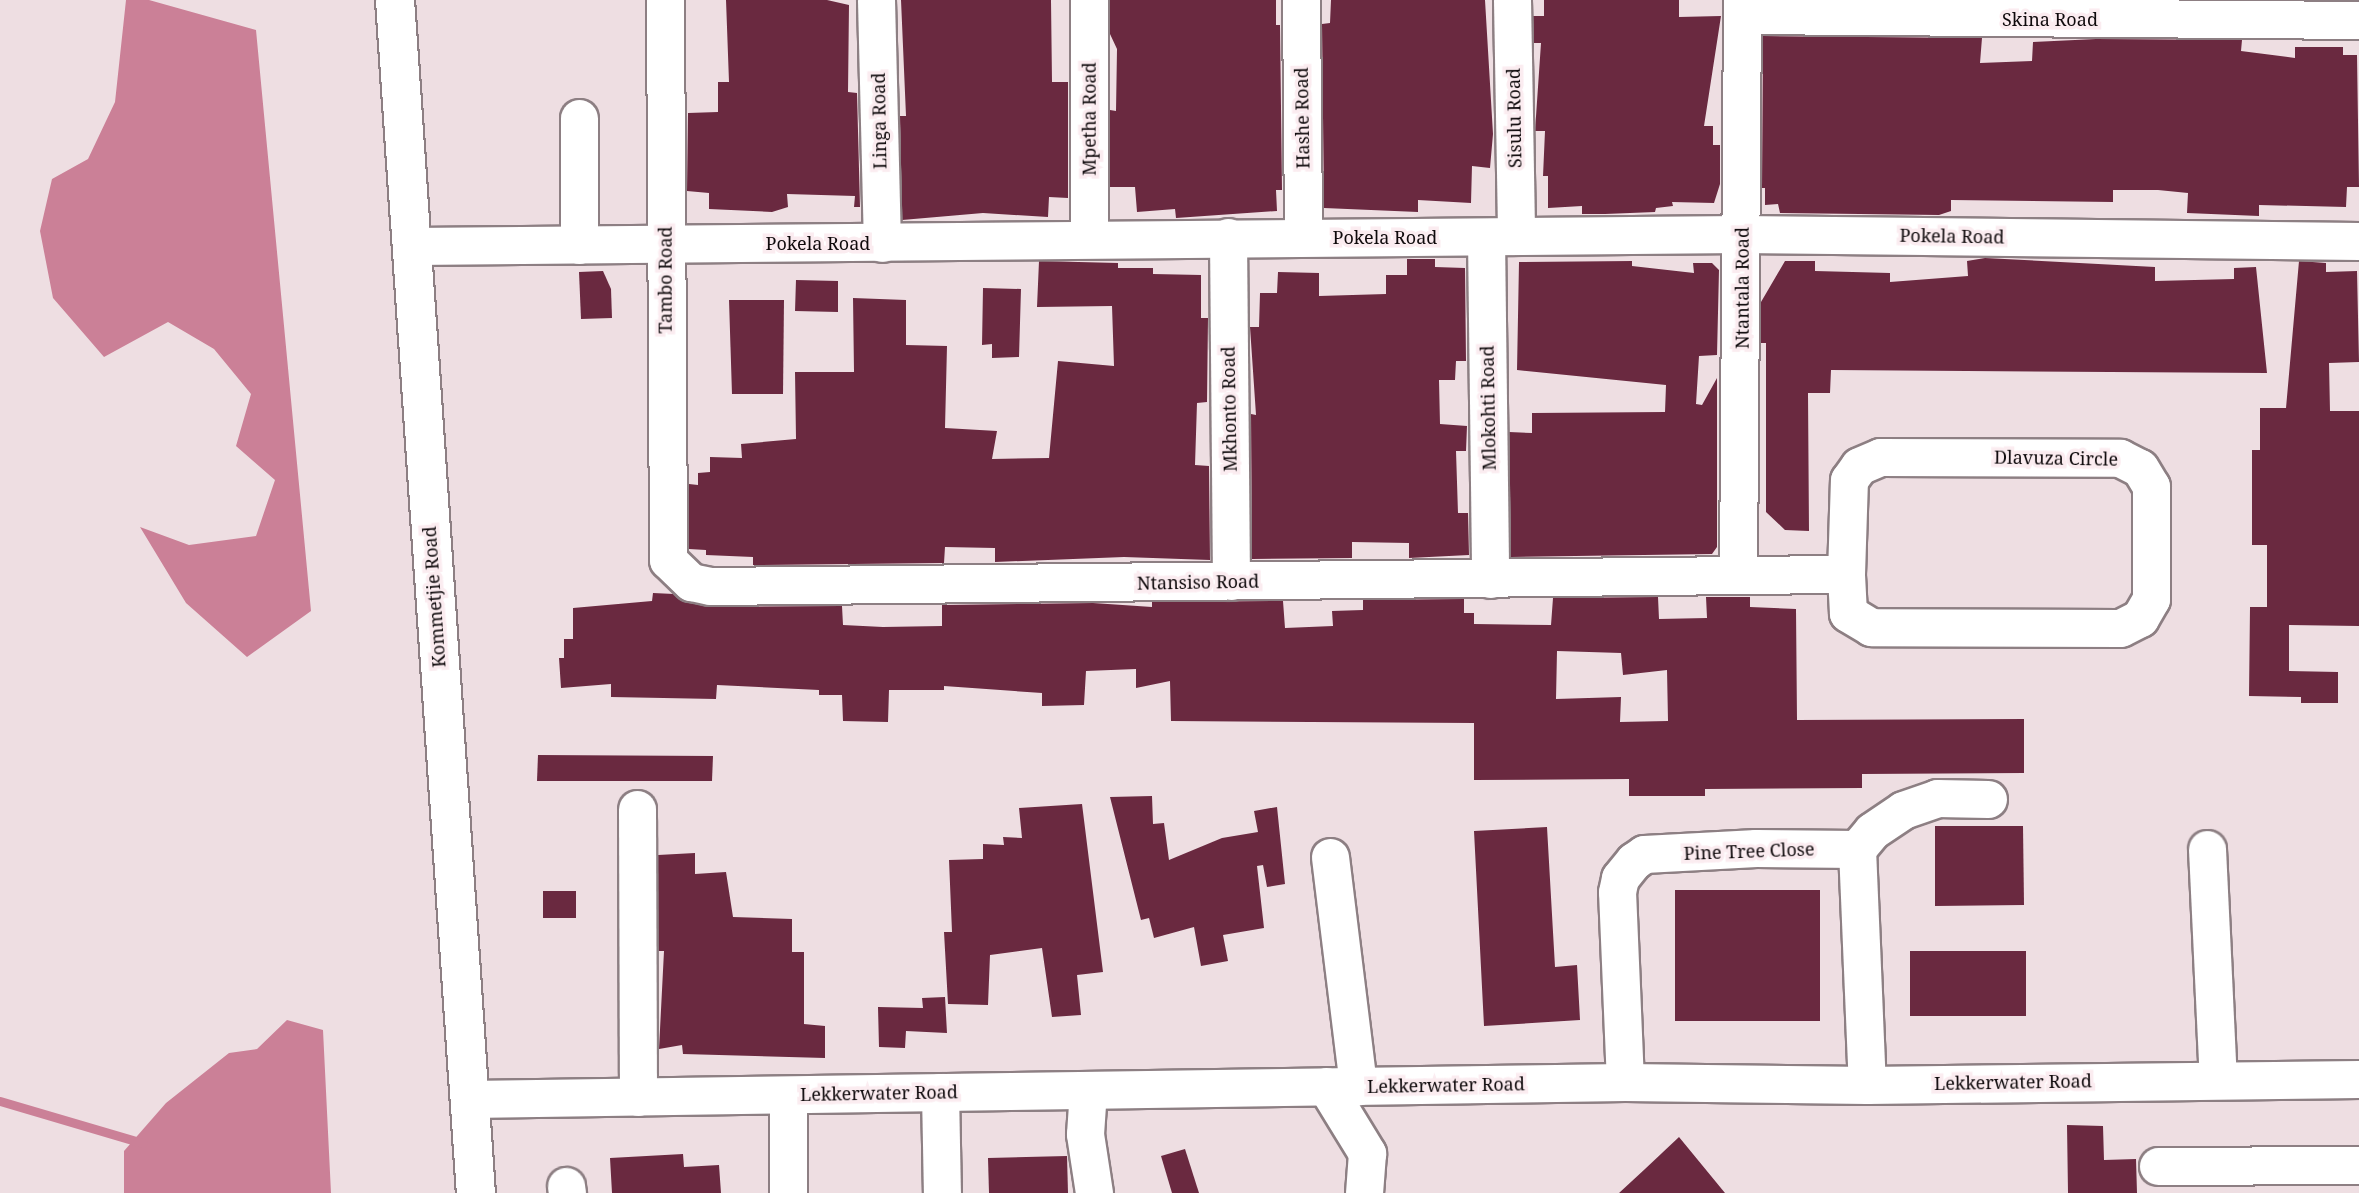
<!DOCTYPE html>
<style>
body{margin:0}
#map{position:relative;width:2359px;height:1193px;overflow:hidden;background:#eedee2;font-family:"Noto Serif",serif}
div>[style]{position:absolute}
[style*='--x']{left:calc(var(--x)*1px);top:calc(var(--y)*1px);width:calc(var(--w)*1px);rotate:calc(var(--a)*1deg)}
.water>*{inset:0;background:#cb8097}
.stream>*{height:9px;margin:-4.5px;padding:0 4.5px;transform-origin:4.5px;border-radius:4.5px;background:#cb8097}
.building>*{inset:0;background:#6a2940}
.roads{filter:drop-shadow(2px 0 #8d7f83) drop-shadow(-2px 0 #8d7f83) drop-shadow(0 2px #8d7f83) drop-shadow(0 -2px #8d7f83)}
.minor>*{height:37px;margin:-18.5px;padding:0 18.5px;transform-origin:18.5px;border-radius:18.5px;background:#fff}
.major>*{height:38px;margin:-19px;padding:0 19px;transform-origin:19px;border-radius:19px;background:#fff}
span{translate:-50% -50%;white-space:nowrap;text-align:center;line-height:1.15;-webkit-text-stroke:7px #fbecf0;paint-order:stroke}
.street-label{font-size:18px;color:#0f0a0c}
</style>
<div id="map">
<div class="water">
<i style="clip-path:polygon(126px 0,149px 0,256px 30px,311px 611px,247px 657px,186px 603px,140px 527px,189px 545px,256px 536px,275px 480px,236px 446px,251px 394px,214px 349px,168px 322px,104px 357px,53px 298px,40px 231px,52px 179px,88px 159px,115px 102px)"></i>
<i style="clip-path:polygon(287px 1020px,323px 1030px,331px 1193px,124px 1193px,124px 1151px,166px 1103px,229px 1053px,257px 1049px)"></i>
</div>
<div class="stream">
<i style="--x:0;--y:1101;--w:149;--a:16.4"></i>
</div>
<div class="building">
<i style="clip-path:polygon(726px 0,827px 0,849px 5px,848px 92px,857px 93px,860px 207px,854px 207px,855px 196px,787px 194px,788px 207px,772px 212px,709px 209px,709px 193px,687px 191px,688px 113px,718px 112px,718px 82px,729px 82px)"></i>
<i style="clip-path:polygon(901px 0,1051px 0,1052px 82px,1068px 82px,1068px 198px,1049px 197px,1048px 217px,983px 213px,902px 220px,900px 116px,906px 116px)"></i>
<i style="clip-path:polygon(1110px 0,1276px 0,1276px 25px,1280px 25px,1282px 190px,1276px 190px,1277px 211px,1176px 218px,1175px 209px,1137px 212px,1135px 187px,1110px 187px,1110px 110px,1116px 111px,1117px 49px,1110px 34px)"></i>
<i style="clip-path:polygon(1331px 0,1485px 0,1493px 134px,1490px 168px,1472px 166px,1471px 203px,1418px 200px,1418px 212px,1324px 208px,1322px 24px,1330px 23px)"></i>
<i style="clip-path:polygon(1544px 0,1679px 0,1679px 17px,1721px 16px,1704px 126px,1713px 126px,1713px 145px,1720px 145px,1720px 184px,1714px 203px,1672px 202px,1673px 206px,1656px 208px,1655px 212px,1605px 214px,1582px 214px,1582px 206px,1548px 208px,1548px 176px,1543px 176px,1545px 131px,1535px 131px,1541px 43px,1534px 43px,1533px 16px,1544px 16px)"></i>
<i style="clip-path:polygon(1763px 36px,1982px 38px,1980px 63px,2032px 61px,2033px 42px,2096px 39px,2242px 40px,2241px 51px,2295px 58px,2295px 47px,2343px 47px,2343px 55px,2357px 55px,2359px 187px,2347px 187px,2346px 207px,2259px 205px,2259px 216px,2187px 213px,2188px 193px,2158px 190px,2113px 190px,2113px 202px,1951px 200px,1951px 211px,1939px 215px,1780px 213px,1778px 204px,1765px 205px,1765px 188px,1762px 188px)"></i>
<i style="clip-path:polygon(1985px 258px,2155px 267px,2155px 281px,2234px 279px,2234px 268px,2256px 267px,2267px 373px,1831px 370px,1830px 393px,1808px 393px,1809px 531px,1785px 530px,1766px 512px,1766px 343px,1761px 343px,1761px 302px,1785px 261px,1815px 261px,1815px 271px,1890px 273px,1890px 282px,1968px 276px,1967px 261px)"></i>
<i style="clip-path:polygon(1407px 259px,1435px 259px,1435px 267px,1465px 268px,1466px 361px,1456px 361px,1455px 380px,1439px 380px,1440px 424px,1467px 426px,1466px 451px,1456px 451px,1458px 513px,1468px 513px,1469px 555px,1409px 558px,1409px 543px,1352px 542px,1352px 558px,1252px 559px,1251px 414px,1256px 415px,1250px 327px,1259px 327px,1260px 293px,1277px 293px,1278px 272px,1319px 273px,1319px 296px,1386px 294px,1386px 275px,1407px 275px)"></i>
<i style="clip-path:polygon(1039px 261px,1118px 263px,1118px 268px,1153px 268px,1153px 274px,1201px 275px,1201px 318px,1208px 318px,1207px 402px,1197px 403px,1195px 465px,1209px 466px,1210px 560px,1124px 557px,995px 562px,995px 548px,945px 547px,944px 563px,753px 565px,753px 557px,706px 555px,706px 550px,689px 549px,689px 484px,698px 485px,698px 473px,710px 472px,710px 457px,742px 458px,741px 444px,796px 439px,795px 372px,854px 372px,853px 298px,906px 300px,906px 345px,947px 346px,945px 428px,997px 431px,992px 459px,1049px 458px,1058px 361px,1114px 366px,1112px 306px,1037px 307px)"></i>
<i style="clip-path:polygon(1632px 261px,1632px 266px,1694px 273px,1693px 263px,1712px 263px,1719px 270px,1717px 355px,1699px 356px,1696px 404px,1702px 405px,1717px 378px,1717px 547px,1712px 554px,1511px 557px,1509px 432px,1532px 433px,1532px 413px,1665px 412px,1666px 385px,1517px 370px,1519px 262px)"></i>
<i style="clip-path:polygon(2299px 261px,2326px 263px,2326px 272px,2357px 271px,2359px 362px,2329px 363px,2330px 411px,2359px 411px,2359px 626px,2289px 625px,2289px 671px,2338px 672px,2338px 703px,2301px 703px,2301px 697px,2249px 696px,2250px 607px,2267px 607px,2267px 545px,2252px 545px,2252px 450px,2260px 450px,2260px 408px,2286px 408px)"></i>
<i style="clip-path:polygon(603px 271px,611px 289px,612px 318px,581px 319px,579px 272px)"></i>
<i style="clip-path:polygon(796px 280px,838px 281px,838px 312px,795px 311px)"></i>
<i style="clip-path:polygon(983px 288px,1021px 289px,1019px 357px,992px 358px,992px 344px,982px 345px)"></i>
<i style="clip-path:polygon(729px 300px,784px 300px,783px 394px,732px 394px)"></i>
<i style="clip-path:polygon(evenodd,653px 593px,674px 594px,710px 607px,842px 606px,843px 625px,883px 627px,942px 626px,942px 605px,1093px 603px,1152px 607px,1152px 602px,1283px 601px,1285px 628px,1333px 626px,1332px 611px,1363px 610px,1363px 600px,1464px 599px,1464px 613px,1474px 613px,1474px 624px,1551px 625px,1553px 598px,1658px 597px,1659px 619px,1707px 618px,1706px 597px,1750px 597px,1750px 607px,1796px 609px,1797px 720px,2024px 719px,2024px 773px,1862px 774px,1862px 788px,1705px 789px,1705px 796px,1629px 796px,1629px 779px,1474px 780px,1474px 723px,1171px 721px,1170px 681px,1136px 688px,1136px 669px,1086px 671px,1084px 705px,1042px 706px,1042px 693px,944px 686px,944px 690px,889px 690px,888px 722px,843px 721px,842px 695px,819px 695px,819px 690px,717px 685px,716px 699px,611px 697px,611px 684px,561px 688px,559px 658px,564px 658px,564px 639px,573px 639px,573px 608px,652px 601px,653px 593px,1557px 651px,1621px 653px,1623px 675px,1667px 670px,1668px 721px,1620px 722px,1621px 697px,1556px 699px,1557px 651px)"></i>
<i style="clip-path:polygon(538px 755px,713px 756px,712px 781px,537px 781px)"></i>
<i style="clip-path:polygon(1152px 796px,1153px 824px,1164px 823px,1169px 860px,1222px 838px,1258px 832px,1254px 811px,1277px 807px,1285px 884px,1267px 887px,1263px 865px,1257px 866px,1264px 928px,1223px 935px,1228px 961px,1201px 966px,1194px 927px,1154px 938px,1149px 918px,1141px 920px,1110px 797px)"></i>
<i style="clip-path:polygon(1082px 804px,1103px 972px,1077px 975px,1081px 1015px,1052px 1017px,1042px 948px,990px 955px,988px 1005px,948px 1004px,944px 932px,952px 932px,949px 860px,983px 859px,983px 844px,1004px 845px,1003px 837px,1022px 838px,1019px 808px)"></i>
<i style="clip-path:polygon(1935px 826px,2023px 826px,2024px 905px,1935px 906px)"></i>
<i style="clip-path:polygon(1547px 827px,1555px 967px,1577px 965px,1580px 1020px,1484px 1026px,1474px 831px)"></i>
<i style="clip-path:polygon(695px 853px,695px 874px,726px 872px,733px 917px,792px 919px,792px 952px,804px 952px,804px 1024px,825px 1026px,825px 1058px,683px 1054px,682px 1045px,659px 1049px,664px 951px,658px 951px,658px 855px)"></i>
<i style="clip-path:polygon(1675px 890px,1820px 890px,1820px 1021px,1675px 1021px)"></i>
<i style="clip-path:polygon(543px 891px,576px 891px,576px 918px,543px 918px)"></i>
<i style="clip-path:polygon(1910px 951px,2026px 951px,2026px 1016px,1910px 1016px)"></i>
<i style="clip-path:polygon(945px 997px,947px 1033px,906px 1031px,905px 1048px,879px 1047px,878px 1007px,923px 1008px,922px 998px)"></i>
<i style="clip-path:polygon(2067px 1125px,2103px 1126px,2104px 1160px,2136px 1159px,2137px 1193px,2068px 1193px)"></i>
<i style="clip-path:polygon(1679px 1137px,1725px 1193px,1619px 1193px,1645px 1169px)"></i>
<i style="clip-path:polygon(1185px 1149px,1199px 1193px,1172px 1193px,1161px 1156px)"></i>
<i style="clip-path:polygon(683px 1154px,684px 1167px,719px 1165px,721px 1193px,612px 1193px,610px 1158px)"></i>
<i style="clip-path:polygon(1067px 1156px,1068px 1193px,989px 1193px,988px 1158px)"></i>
</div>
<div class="roads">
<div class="minor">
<i style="--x:665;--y:0;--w:560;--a:89.69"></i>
<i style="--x:668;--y:560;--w:32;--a:44"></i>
<i style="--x:691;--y:582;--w:19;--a:12"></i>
<i style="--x:710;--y:586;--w:1136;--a:-0.61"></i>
<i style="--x:1846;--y:574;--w:94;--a:-88.2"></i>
<i style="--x:1849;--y:480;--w:17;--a:-54"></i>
<i style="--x:1859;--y:466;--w:23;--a:-23"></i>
<i style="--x:1880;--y:457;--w:240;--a:0.2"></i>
<i style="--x:2120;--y:458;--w:22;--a:27"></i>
<i style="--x:2140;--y:468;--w:21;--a:59"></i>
<i style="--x:2151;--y:486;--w:113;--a:90"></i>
<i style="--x:2151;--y:599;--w:22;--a:120"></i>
<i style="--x:2140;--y:618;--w:22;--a:153"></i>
<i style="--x:2120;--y:628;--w:249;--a:-179.8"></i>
<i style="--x:1871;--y:627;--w:27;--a:-149"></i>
<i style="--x:1848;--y:613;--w:39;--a:-93"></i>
<i style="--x:876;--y:0;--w:243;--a:88.6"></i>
<i style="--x:1301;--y:0;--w:236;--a:89.5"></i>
<i style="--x:1512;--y:0;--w:236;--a:89"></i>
<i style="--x:1742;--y:15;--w:617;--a:0.46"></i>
<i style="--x:1228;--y:237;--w:344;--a:89.5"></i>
<i style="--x:1486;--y:237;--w:342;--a:89.3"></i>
<i style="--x:1089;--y:239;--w:239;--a:-90"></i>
<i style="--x:579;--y:245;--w:127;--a:-90"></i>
<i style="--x:412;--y:246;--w:1329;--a:-0.52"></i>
<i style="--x:1741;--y:234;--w:618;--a:0.65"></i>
<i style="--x:1738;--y:575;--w:575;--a:-89.6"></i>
<i style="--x:637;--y:809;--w:288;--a:89.8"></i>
<i style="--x:1857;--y:849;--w:23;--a:-50"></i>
<i style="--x:1872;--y:831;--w:37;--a:-34"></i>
<i style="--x:1903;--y:810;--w:36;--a:-19"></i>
<i style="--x:1937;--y:798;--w:51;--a:1.1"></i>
<i style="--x:2207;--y:849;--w:230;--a:87.3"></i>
<i style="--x:1330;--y:857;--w:231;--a:83"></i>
<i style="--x:1625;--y:1082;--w:190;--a:-92.4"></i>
<i style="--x:1617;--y:892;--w:14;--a:-78"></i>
<i style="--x:1620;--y:878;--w:22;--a:-51"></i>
<i style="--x:1634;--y:861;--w:12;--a:-35"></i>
<i style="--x:1644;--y:854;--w:112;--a:-3.1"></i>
<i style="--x:1756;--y:848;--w:101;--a:0.6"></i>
<i style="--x:1857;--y:849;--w:236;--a:87.6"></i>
<i style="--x:1326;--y:1086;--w:79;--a:58.5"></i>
<i style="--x:1367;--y:1153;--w:40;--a:94.3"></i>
<i style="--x:1088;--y:1090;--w:44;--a:93.9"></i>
<i style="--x:1085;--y:1134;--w:60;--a:81.3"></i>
<i style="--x:940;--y:1092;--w:101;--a:88.9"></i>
<i style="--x:469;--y:1099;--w:1156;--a:-0.84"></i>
<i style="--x:1625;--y:1082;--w:242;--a:0.7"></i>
<i style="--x:1867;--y:1085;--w:492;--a:-0.7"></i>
<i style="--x:2158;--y:1166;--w:201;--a:-0.3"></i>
<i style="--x:566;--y:1186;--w:7;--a:82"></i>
<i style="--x:788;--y:1193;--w:98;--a:-90"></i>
</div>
<div class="major">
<i style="--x:395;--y:0;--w:1196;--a:86.12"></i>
</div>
</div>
<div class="street-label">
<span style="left:2050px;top:19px">Skina Road</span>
<span style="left:1302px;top:118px;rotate:-91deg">Hashe Road</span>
<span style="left:1514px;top:118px;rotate:-91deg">Sisulu Road</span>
<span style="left:1089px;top:119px;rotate:-90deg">Mpetha Road</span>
<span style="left:879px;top:121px;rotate:-91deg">Linga Road</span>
<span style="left:1952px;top:236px;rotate:1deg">Pokela Road</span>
<span style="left:1385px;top:237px">Pokela Road</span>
<span style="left:818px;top:243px">Pokela Road</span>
<span style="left:665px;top:280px;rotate:-90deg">Tambo Road</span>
<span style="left:1742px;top:288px;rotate:-90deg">Ntantala Road</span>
<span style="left:1488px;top:408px;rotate:-91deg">Mlokohti Road</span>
<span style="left:1229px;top:409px;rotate:-91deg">Mkhonto Road</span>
<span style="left:2056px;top:458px;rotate:1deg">Dlavuza Circle</span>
<span style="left:1198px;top:582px;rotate:-1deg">Ntansiso Road</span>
<span style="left:434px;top:597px;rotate:-94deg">Kommetjie Road</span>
<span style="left:1749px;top:851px;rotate:-2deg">Pine Tree Close</span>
<span style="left:2013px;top:1082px;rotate:-1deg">Lekkerwater Road</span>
<span style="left:1446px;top:1085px;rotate:-1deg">Lekkerwater Road</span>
<span style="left:879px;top:1093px;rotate:-1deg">Lekkerwater Road</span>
</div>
</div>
